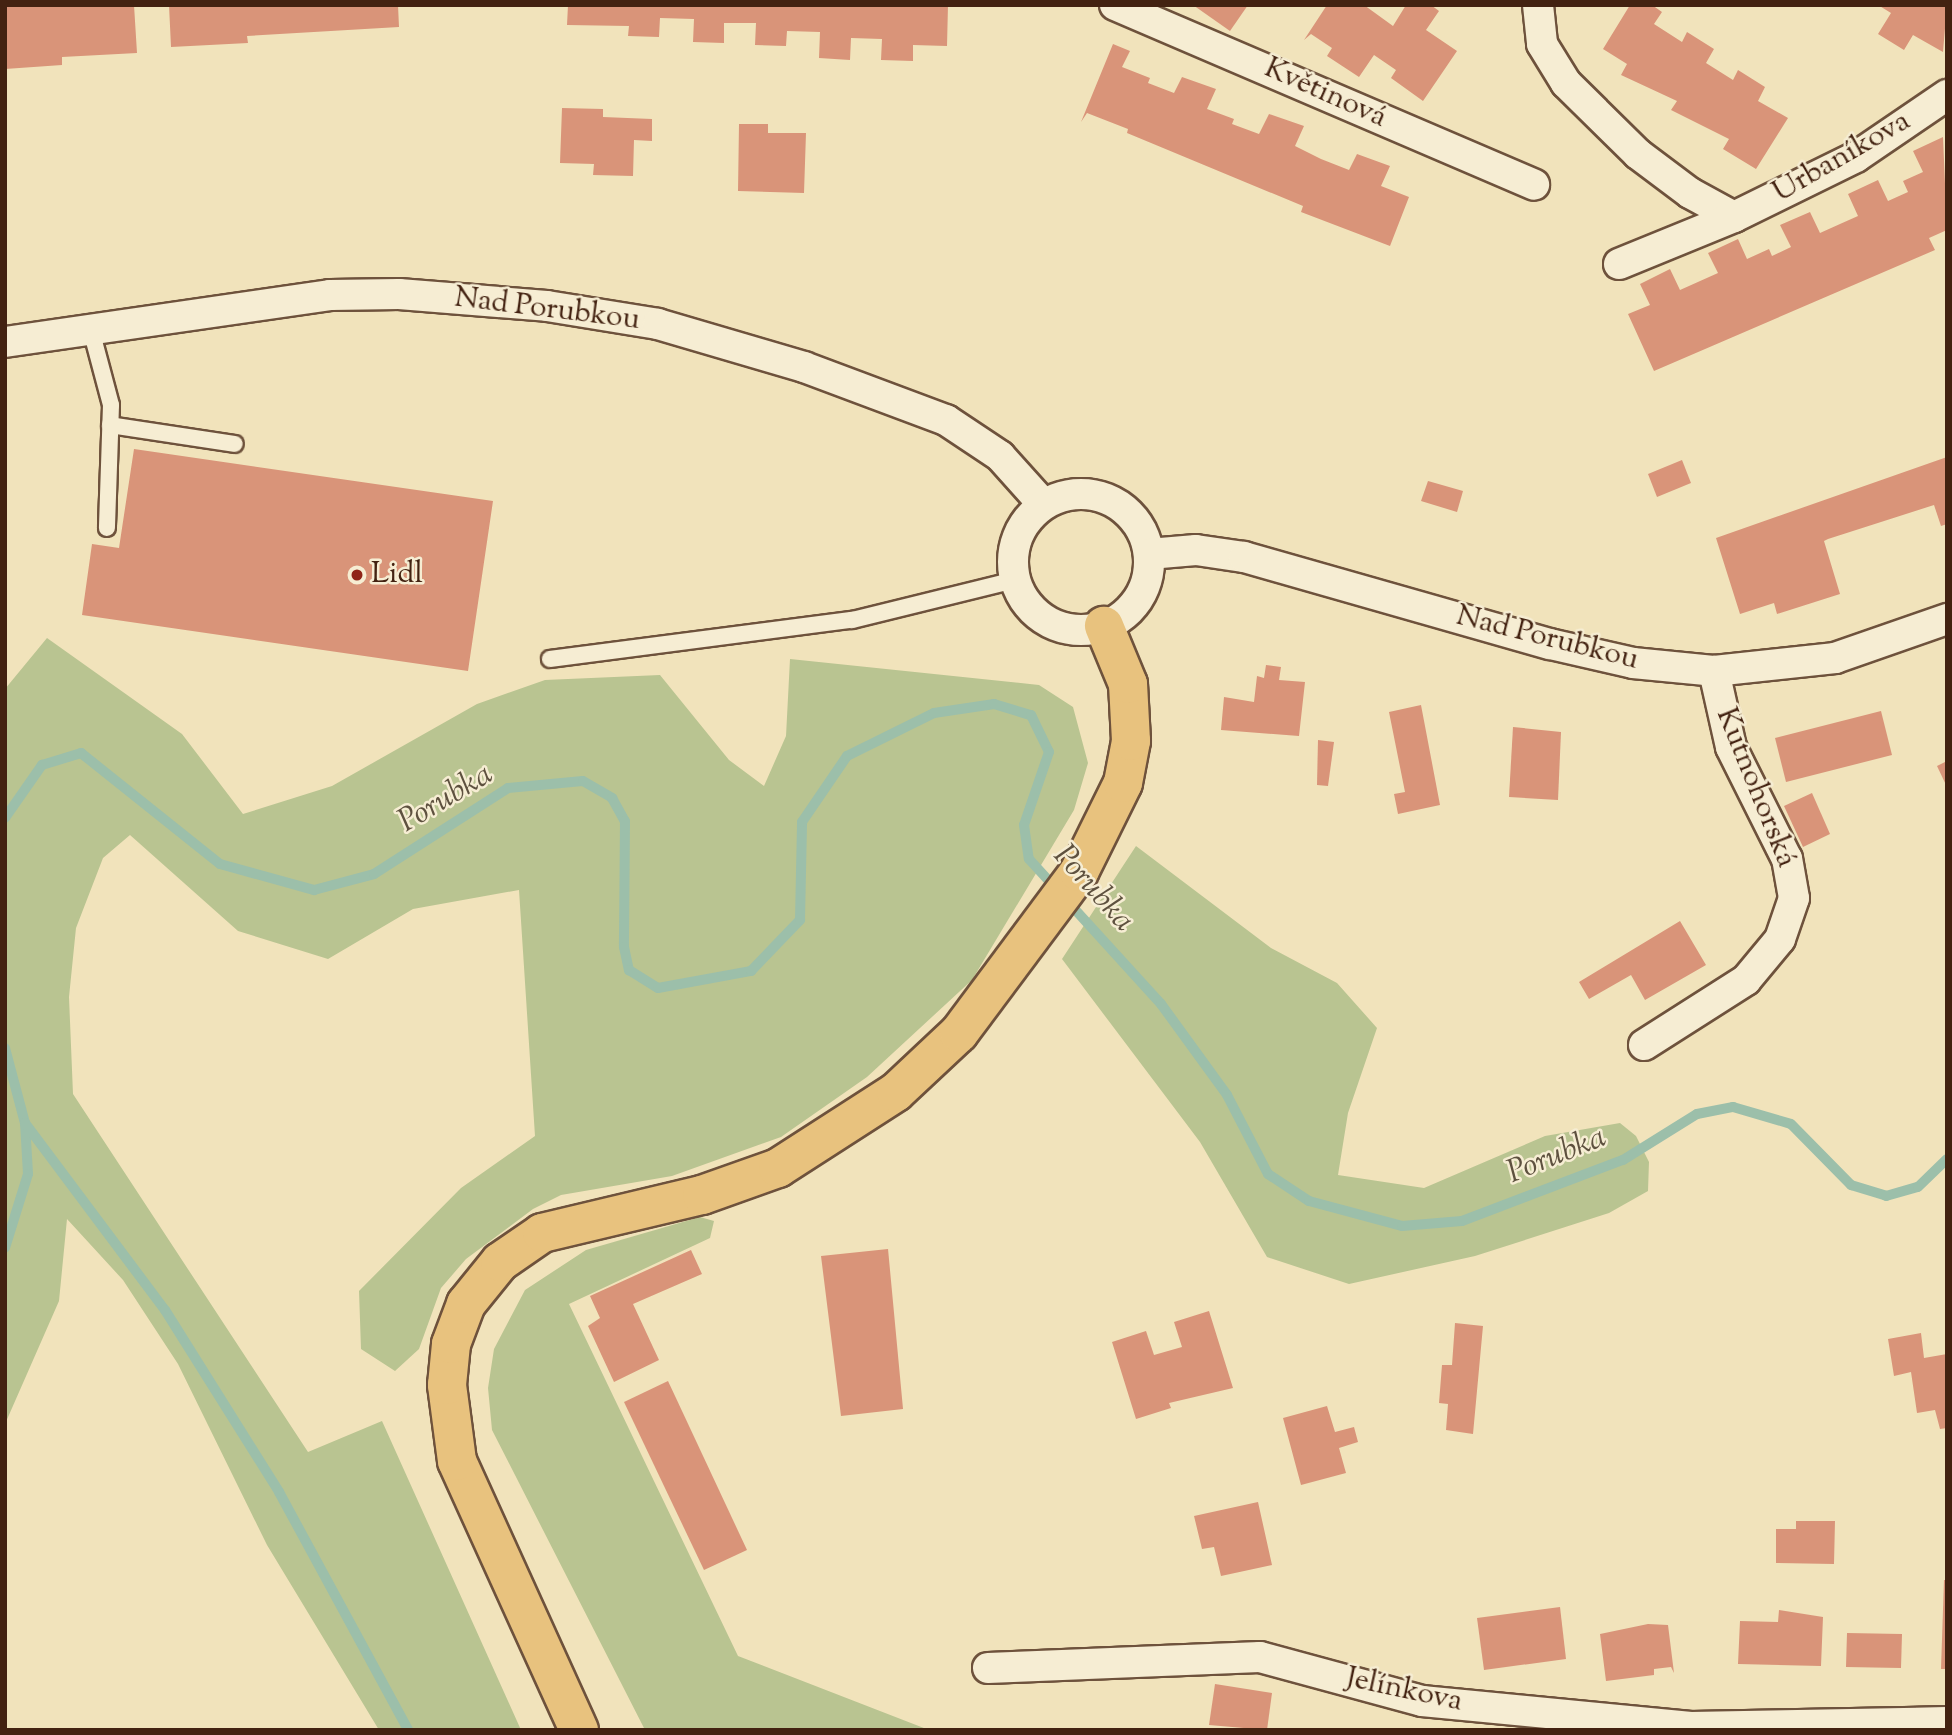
<!DOCTYPE html>
<meta charset="utf-8">
<style>
body{margin:0}
#map{position:relative;width:1952px;height:1735px;overflow:hidden;background:#f1e3bb;font-family:"Sorts Mill Goudy",serif}
div>[style]{position:absolute}
[style*='--x']{left:calc(var(--x)*1px);top:calc(var(--y)*1px);width:calc(var(--w)*1px);rotate:calc(var(--a)*1deg)}
.green>*{inset:0;background:#b9c491}
.stream>*{height:10px;margin:-5px;padding:0 5px;transform-origin:5px;border-radius:5px;background:#9cbfaa}
.building>*{inset:0;background:#d99479}
.roads{filter:drop-shadow(2px 0 #6e523c) drop-shadow(-2px 0 #6e523c) drop-shadow(0 2px #6e523c) drop-shadow(0 -2px #6e523c)}
.service>*{height:16px;margin:-8px;padding:0 8px;transform-origin:8px;border-radius:8px;background:#f6edd3}
.minor>*{height:30px;margin:-15px;padding:0 15px;transform-origin:15px;border-radius:15px;background:#f6edd3}
.minor>.ring{margin:-15px;padding:0;box-sizing:content-box;background:none;border:30px solid #f6edd3;border-radius:50%}
.trunk>*{height:38px;margin:-19px;padding:0 19px;transform-origin:19px;border-radius:19px;background:#e8c27e}
.dots>*{width:19px;height:19px;translate:-50% -50%;box-sizing:border-box;border:4px solid #f6edd3;border-radius:50%}
span{translate:-50% -50%;white-space:nowrap;text-align:center;line-height:1.15;-webkit-text-stroke:5px #f6edd3;paint-order:stroke}
.street-label{font-size:30px;color:#432211}
.poi-label{font-size:30px;color:#432211}
.left{translate:0 -50%;text-align:left}
.water-label{font-size:32px;color:#5e513f;font-style:italic}
.frame{position:absolute;inset:0;border:7px solid #432211;pointer-events:none}
</style>
<div id="map">
<div class="green">
<i style="clip-path:polygon(47px 638px,182px 734px,243px 814px,332px 786px,477px 704px,545px 680px,660px 675px,729px 760px,764px 786px,786px 736px,790px 659px,1039px 685px,1073px 707px,1088px 763px,1074px 810px,972px 980px,867px 1077px,781px 1137px,672px 1176px,561px 1195px,533px 1209px,466px 1259px,441px 1288px,419px 1349px,395px 1371px,361px 1349px,359px 1291px,461px 1188px,535px 1136px,519px 890px,413px 909px,328px 959px,238px 931px,130px 835px,103px 858px,76px 928px,69px 997px,73px 1094px,308px 1452px,382px 1421px,521px 1730px,379px 1730px,267px 1545px,178px 1364px,123px 1280px,67px 1219px,59px 1301px,5px 1424px,5px 689px)"></i>
<i style="clip-path:polygon(1136px 846px,1271px 948px,1337px 983px,1377px 1028px,1348px 1113px,1338px 1175px,1424px 1188px,1545px 1136px,1620px 1123px,1636px 1136px,1649px 1162px,1648px 1191px,1609px 1213px,1475px 1256px,1349px 1284px,1267px 1257px,1200px 1142px,1062px 959px)"></i>
<i style="clip-path:polygon(700px 1217px,714px 1221px,710px 1238px,569px 1304px,738px 1656px,929px 1730px,645px 1730px,492px 1430px,488px 1388px,494px 1349px,525px 1290px,586px 1250px)"></i>
</div>
<div class="stream">
<i style="--x:5;--y:818;--w:65;--a:-55.1"></i>
<i style="--x:42;--y:765;--w:41;--a:-17.1"></i>
<i style="--x:81;--y:753;--w:178;--a:38.6"></i>
<i style="--x:220;--y:864;--w:98;--a:15.5"></i>
<i style="--x:314;--y:890;--w:62;--a:-14.9"></i>
<i style="--x:374;--y:874;--w:159;--a:-32.7"></i>
<i style="--x:508;--y:788;--w:75;--a:-5.3"></i>
<i style="--x:583;--y:781;--w:34;--a:30"></i>
<i style="--x:612;--y:798;--w:26;--a:61"></i>
<i style="--x:625;--y:821;--w:126;--a:90.5"></i>
<i style="--x:624;--y:947;--w:24;--a:78"></i>
<i style="--x:629;--y:970;--w:34;--a:32"></i>
<i style="--x:658;--y:988;--w:95;--a:-10.4"></i>
<i style="--x:751;--y:971;--w:71;--a:-46.1"></i>
<i style="--x:800;--y:920;--w:98;--a:-88.8"></i>
<i style="--x:802;--y:822;--w:80;--a:-55.7"></i>
<i style="--x:847;--y:756;--w:97;--a:-26.3"></i>
<i style="--x:934;--y:713;--w:61;--a:-8.5"></i>
<i style="--x:994;--y:704;--w:39;--a:17"></i>
<i style="--x:1031;--y:715;--w:41;--a:64.1"></i>
<i style="--x:1049;--y:752;--w:77;--a:108.9"></i>
<i style="--x:1024;--y:825;--w:34;--a:82"></i>
<i style="--x:1029;--y:859;--w:196;--a:47.7"></i>
<i style="--x:1161;--y:1004;--w:112;--a:54"></i>
<i style="--x:1227;--y:1095;--w:89;--a:62.6"></i>
<i style="--x:1268;--y:1174;--w:49;--a:33.4"></i>
<i style="--x:1309;--y:1201;--w:96;--a:15"></i>
<i style="--x:1402;--y:1226;--w:60;--a:-4.8"></i>
<i style="--x:1462;--y:1221;--w:172;--a:-20.8"></i>
<i style="--x:1623;--y:1160;--w:87;--a:-31.9"></i>
<i style="--x:1697;--y:1114;--w:37;--a:-11"></i>
<i style="--x:1733;--y:1107;--w:60;--a:16.3"></i>
<i style="--x:1791;--y:1124;--w:86;--a:45.5"></i>
<i style="--x:1851;--y:1185;--w:37;--a:17"></i>
<i style="--x:1886;--y:1196;--w:33;--a:-16"></i>
<i style="--x:1918;--y:1187;--w:40;--a:-44"></i>
<i style="--x:5;--y:1048;--w:78;--a:75.1"></i>
<i style="--x:25;--y:1123;--w:51;--a:86.6"></i>
<i style="--x:28;--y:1174;--w:77;--a:107.3"></i>
<i style="--x:25;--y:1123;--w:234;--a:53.2"></i>
<i style="--x:165;--y:1310;--w:215;--a:57.9"></i>
<i style="--x:279;--y:1492;--w:271;--a:61.5"></i>
</div>
<div class="building">
<i style="clip-path:polygon(5px 5px,134px 5px,137px 53px,62px 57px,62px 65px,5px 69px)"></i>
<i style="clip-path:polygon(169px 5px,398px 5px,399px 27px,247px 36px,248px 43px,171px 47px)"></i>
<i style="clip-path:polygon(568px 5px,948px 5px,947px 46px,913px 45px,913px 61px,881px 60px,882px 39px,851px 38px,850px 60px,819px 58px,820px 32px,787px 31px,786px 46px,755px 45px,756px 23px,724px 23px,724px 43px,693px 42px,694px 19px,660px 18px,659px 37px,628px 36px,629px 26px,567px 25px)"></i>
<i style="clip-path:polygon(1193px 5px,1248px 5px,1230px 31px)"></i>
<i style="clip-path:polygon(1327px 5px,1364px 5px,1393px 26px,1406px 5px,1431px 5px,1439px 11px,1426px 30px,1457px 51px,1423px 101px,1391px 78px,1396px 70px,1374px 55px,1359px 77px,1327px 56px,1332px 48px,1311px 34px,1304px 40px)"></i>
<i style="clip-path:polygon(1630px 5px,1652px 5px,1662px 12px,1654px 24px,1682px 42px,1687px 32px,1714px 49px,1706px 63px,1733px 80px,1738px 70px,1765px 87px,1758px 101px,1788px 118px,1756px 169px,1723px 149px,1729px 139px,1671px 110px,1677px 101px,1621px 75px,1627px 64px,1603px 49px)"></i>
<i style="clip-path:polygon(1878px 5px,1947px 5px,1943px 52px,1913px 35px,1904px 50px,1878px 34px,1891px 13px)"></i>
<i style="clip-path:polygon(1113px 44px,1130px 51px,1122px 67px,1150px 78px,1148px 83px,1174px 93px,1182px 77px,1216px 89px,1207px 109px,1234px 119px,1232px 124px,1259px 134px,1269px 114px,1304px 126px,1295px 146px,1321px 159px,1349px 170px,1357px 154px,1390px 166px,1381px 186px,1409px 197px,1390px 246px,1301px 212px,1303px 206px,1127px 133px,1128px 129px,1087px 113px,1081px 122px)"></i>
<i style="clip-path:polygon(562px 108px,603px 109px,603px 117px,652px 119px,652px 141px,634px 140px,633px 176px,593px 175px,594px 164px,560px 163px)"></i>
<i style="clip-path:polygon(739px 124px,768px 124px,768px 133px,806px 133px,804px 193px,738px 191px)"></i>
<i style="clip-path:polygon(1943px 137px,1947px 230px,1929px 238px,1935px 250px,1654px 371px,1628px 314px,1650px 305px,1640px 284px,1670px 269px,1680px 290px,1718px 273px,1708px 253px,1738px 239px,1747px 259px,1769px 249px,1772px 256px,1791px 247px,1780px 225px,1810px 212px,1820px 233px,1840px 224px,1858px 216px,1848px 194px,1878px 180px,1888px 201px,1908px 192px,1903px 181px,1923px 172px,1913px 151px)"></i>
<i style="clip-path:polygon(134px 449px,493px 501px,468px 671px,82px 615px,92px 544px,119px 548px)"></i>
<i style="clip-path:polygon(1947px 457px,1947px 524px,1941px 526px,1934px 505px,1828px 539px,1824px 541px,1840px 594px,1777px 614px,1774px 603px,1740px 614px,1716px 538px)"></i>
<i style="clip-path:polygon(1682px 460px,1691px 483px,1657px 497px,1648px 474px)"></i>
<i style="clip-path:polygon(1428px 481px,1463px 491px,1457px 512px,1421px 501px)"></i>
<i style="clip-path:polygon(1266px 665px,1281px 667px,1279px 680px,1305px 682px,1299px 736px,1221px 730px,1224px 697px,1254px 702px,1257px 676px,1264px 678px)"></i>
<i style="clip-path:polygon(1421px 705px,1440px 805px,1398px 814px,1394px 794px,1405px 792px,1389px 712px)"></i>
<i style="clip-path:polygon(1881px 711px,1892px 755px,1786px 782px,1775px 738px)"></i>
<i style="clip-path:polygon(1513px 727px,1561px 732px,1558px 800px,1509px 797px)"></i>
<i style="clip-path:polygon(1318px 740px,1334px 742px,1328px 786px,1317px 785px)"></i>
<i style="clip-path:polygon(1947px 761px,1947px 787px,1937px 766px)"></i>
<i style="clip-path:polygon(1812px 793px,1830px 834px,1803px 847px,1784px 806px)"></i>
<i style="clip-path:polygon(1680px 921px,1706px 965px,1645px 1000px,1631px 975px,1589px 999px,1579px 982px)"></i>
<i style="clip-path:polygon(888px 1249px,903px 1409px,841px 1416px,821px 1256px)"></i>
<i style="clip-path:polygon(691px 1250px,702px 1274px,633px 1304px,659px 1360px,614px 1382px,588px 1326px,600px 1318px,590px 1296px)"></i>
<i style="clip-path:polygon(1209px 1311px,1233px 1388px,1169px 1403px,1171px 1408px,1136px 1419px,1112px 1342px,1146px 1331px,1154px 1355px,1182px 1347px,1174px 1322px)"></i>
<i style="clip-path:polygon(1455px 1323px,1483px 1326px,1473px 1434px,1446px 1430px,1448px 1404px,1439px 1403px,1442px 1365px,1452px 1365px)"></i>
<i style="clip-path:polygon(1921px 1333px,1924px 1358px,1947px 1354px,1947px 1428px,1940px 1429px,1935px 1410px,1917px 1413px,1911px 1372px,1894px 1376px,1888px 1339px)"></i>
<i style="clip-path:polygon(668px 1381px,747px 1550px,704px 1570px,624px 1402px)"></i>
<i style="clip-path:polygon(1327px 1406px,1335px 1432px,1354px 1427px,1358px 1442px,1339px 1448px,1346px 1473px,1301px 1485px,1283px 1418px)"></i>
<i style="clip-path:polygon(1258px 1502px,1272px 1565px,1221px 1576px,1214px 1547px,1202px 1549px,1194px 1516px)"></i>
<i style="clip-path:polygon(1796px 1521px,1835px 1521px,1834px 1564px,1776px 1563px,1776px 1529px,1796px 1529px)"></i>
<i style="clip-path:polygon(1944px 1580px,1947px 1580px,1947px 1669px,1941px 1669px)"></i>
<i style="clip-path:polygon(1560px 1607px,1566px 1659px,1484px 1670px,1477px 1618px)"></i>
<i style="clip-path:polygon(1779px 1610px,1823px 1617px,1821px 1666px,1738px 1664px,1740px 1621px,1778px 1622px)"></i>
<i style="clip-path:polygon(1648px 1624px,1668px 1625px,1674px 1673px,1671px 1667px,1654px 1669px,1654px 1675px,1606px 1681px,1600px 1634px)"></i>
<i style="clip-path:polygon(1847px 1633px,1902px 1634px,1901px 1668px,1846px 1667px)"></i>
<i style="clip-path:polygon(1215px 1684px,1272px 1693px,1267px 1730px,1209px 1725px)"></i>
</div>
<div class="roads">
<div class="service">
<i style="--x:90;--y:326;--w:82;--a:75.1"></i>
<i style="--x:111;--y:405;--w:123;--a:91.9"></i>
<i style="--x:110;--y:425;--w:126;--a:8.6"></i>
<i style="--x:550;--y:659;--w:305;--a:-7.4"></i>
<i style="--x:852;--y:620;--w:168;--a:-13.8"></i>
</div>
<div class="minor">
<i style="--x:1115;--y:5;--w:456;--a:23.2"></i>
<i style="--x:1538;--y:5;--w:39;--a:84"></i>
<i style="--x:1542;--y:44;--w:46;--a:58.4"></i>
<i style="--x:1566;--y:83;--w:101;--a:44.6"></i>
<i style="--x:1638;--y:154;--w:65;--a:36.9"></i>
<i style="--x:1690;--y:193;--w:50;--a:28.6"></i>
<i style="--x:1734;--y:217;--w:136;--a:-26.2"></i>
<i style="--x:1856;--y:157;--w:110;--a:-34.3"></i>
<i style="--x:1619;--y:264;--w:124;--a:-22.2"></i>
<i style="--x:5;--y:342;--w:328;--a:-8.2"></i>
<i style="--x:330;--y:295;--w:69;--a:-0.8"></i>
<i style="--x:399;--y:294;--w:148;--a:4.6"></i>
<i style="--x:547;--y:306;--w:112;--a:9.2"></i>
<i style="--x:658;--y:324;--w:152;--a:16.4"></i>
<i style="--x:804;--y:367;--w:152;--a:20.5"></i>
<i style="--x:946;--y:420;--w:65;--a:33.7"></i>
<i style="--x:1000;--y:456;--w:64;--a:48.1"></i>
<i class="ring" style="left:1013px;top:494px;width:106px;height:106px"></i>
<i style="--x:1149;--y:554;--w:47;--a:-4.9"></i>
<i style="--x:1196;--y:550;--w:49;--a:8.3"></i>
<i style="--x:1244;--y:557;--w:318;--a:15.9"></i>
<i style="--x:1550;--y:644;--w:85;--a:12.9"></i>
<i style="--x:1633;--y:663;--w:81;--a:5.6"></i>
<i style="--x:1714;--y:671;--w:122;--a:-6.1"></i>
<i style="--x:1835;--y:658;--w:119;--a:-19.2"></i>
<i style="--x:1644;--y:1045;--w:121;--a:-32.5"></i>
<i style="--x:1746;--y:980;--w:53;--a:-50.3"></i>
<i style="--x:1780;--y:939;--w:43;--a:-71.1"></i>
<i style="--x:1794;--y:898;--w:40;--a:-100"></i>
<i style="--x:1787;--y:859;--w:125;--a:-116.6"></i>
<i style="--x:1731;--y:747;--w:78;--a:-102.6"></i>
<i style="--x:988;--y:1668;--w:272;--a:-2.3"></i>
<i style="--x:1260;--y:1657;--w:168;--a:15.2"></i>
<i style="--x:1422;--y:1701;--w:270;--a:5.5"></i>
<i style="--x:1691;--y:1727;--w:256;--a:-1.1"></i>
</div>
<div class="trunk">
<i style="--x:579;--y:1730;--w:295;--a:-114.4"></i>
<i style="--x:457;--y:1461;--w:77;--a:-97.5"></i>
<i style="--x:447;--y:1385;--w:41;--a:-84.4"></i>
<i style="--x:451;--y:1344;--w:43;--a:-69.4"></i>
<i style="--x:466;--y:1304;--w:54;--a:-51"></i>
<i style="--x:500;--y:1262;--w:51;--a:-34.6"></i>
<i style="--x:542;--y:1233;--w:164;--a:-13.4"></i>
<i style="--x:702;--y:1195;--w:81;--a:-19.6"></i>
<i style="--x:778;--y:1168;--w:140;--a:-32.8"></i>
<i style="--x:896;--y:1092;--w:86;--a:-43.1"></i>
<i style="--x:959;--y:1033;--w:201;--a:-53.3"></i>
<i style="--x:1079;--y:872;--w:99;--a:-63.7"></i>
<i style="--x:1123;--y:783;--w:43;--a:-79.2"></i>
<i style="--x:1131;--y:741;--w:57;--a:-93"></i>
<i style="--x:1128;--y:684;--w:63;--a:-112.5"></i>
</div>
</div>
<div class="dots">
<i style="left:357px;top:575px;background:#8f2418"></i>
</div>
<div class="street-label">
<span style="left:1325px;top:94px;rotate:24deg">Květinová</span>
<span style="left:1842px;top:158px;rotate:-30deg">Urbaníkova</span>
<span style="left:547px;top:310px;rotate:7deg">Nad Porubkou</span>
<span style="left:1547px;top:639px;rotate:14deg">Nad Porubkou</span>
<span style="left:1755px;top:788px;rotate:68deg">Kutnohorská</span>
<span style="left:1404px;top:1691px;rotate:12deg">Jelínkova</span>
</div>
<div class="poi-label">
<span class="left" style="left:371px;top:575px">Lidl</span>
</div>
<div class="water-label">
<span style="left:446px;top:799px;rotate:-31deg">Porubka</span>
<span style="left:1093px;top:889px;rotate:48deg">Porubka</span>
<span style="left:1557px;top:1156px;rotate:-22deg">Porubka</span>
</div>
<div class="frame"></div>
</div>
